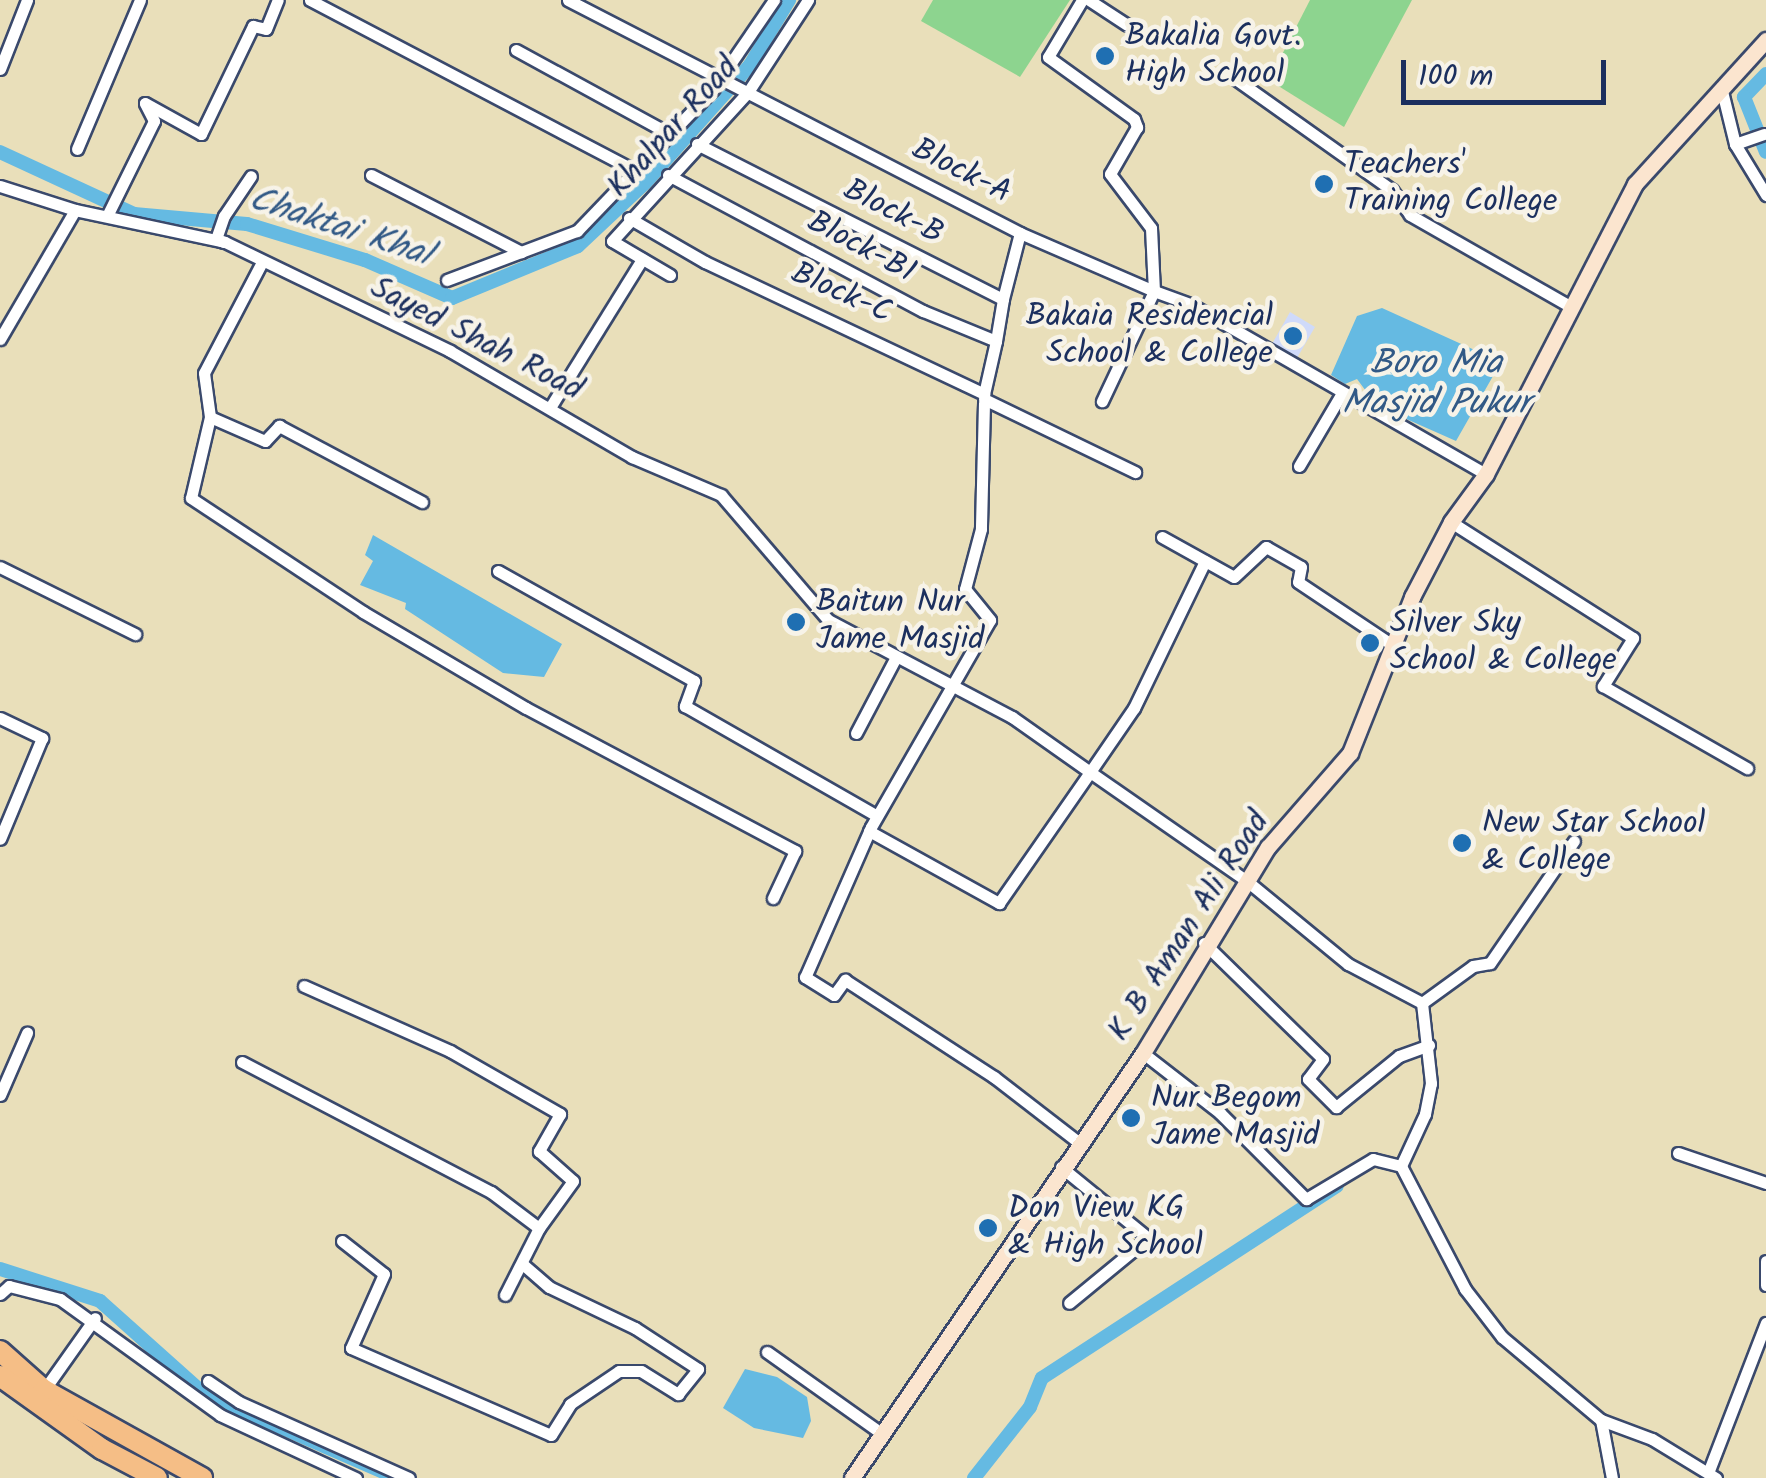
<!DOCTYPE html>
<style>
body{margin:0}
#map{position:relative;width:1766px;height:1478px;overflow:hidden;background:#e9dfba;font-family:Kalam,sans-serif}
div>[style]{position:absolute}
[style*='--x']{left:calc(var(--x)*1px);top:calc(var(--y)*1px);width:calc(var(--w)*1px);rotate:calc(var(--a)*1deg)}
.built>*{inset:0;background:#cfdafa}
.green>*{inset:0;background:#8dd48f}
.water>*{inset:0;background:#65bae2}
.canal>*{height:14px;margin:-7px;padding:0 7px;transform-origin:7px;border-radius:7px;background:#65bae2}
.roads{filter:drop-shadow(2px 0 #3a496c) drop-shadow(-2px 0 #3a496c) drop-shadow(0 2px #3a496c) drop-shadow(0 -2px #3a496c)}
.street>*{height:11px;margin:-5.5px;padding:0 5.5px;transform-origin:5.5px;border-radius:5.5px;background:#fff}
.secondary>*{height:15px;margin:-7.5px;padding:0 7.5px;transform-origin:7.5px;border-radius:7.5px;background:#fbe5cf}
.highway>*{height:20px;margin:-10px;padding:0 10px;transform-origin:10px;border-radius:10px;background:#f5be86}
.dots>*{width:28px;height:28px;translate:-50% -50%;box-sizing:border-box;border:5px solid #f7f3e8;border-radius:50%}
span{translate:-50% -50%;white-space:nowrap;text-align:center;line-height:1.15;-webkit-text-stroke:9px #f7f3e8;paint-order:stroke}
.poi-label{font-size:32px;color:#1b2f5e}
.left{translate:0 -50%;text-align:left}
.right{translate:-100% -50%;text-align:right}
.street-label{font-size:32px;color:#1b2f5e}
.water-label{font-size:35px;color:#315986;font-style:italic}
.scale{position:absolute;left:1401px;top:60px;width:205px;height:45px;box-sizing:border-box;border:5px solid #1b2f5e;border-top:0;padding-left:12px;font-size:30px;line-height:35px;white-space:nowrap;color:#1b2f5e;-webkit-text-stroke:8px #f7f3e8;paint-order:stroke}
</style>
<div id="map">
<div class="built">
<i style="clip-path:polygon(1290px 312px,1315px 327px,1297px 358px,1272px 344px)"></i>
</div>
<div class="green">
<i style="clip-path:polygon(933px 0,1070px 0,1020px 77px,921px 21px)"></i>
<i style="clip-path:polygon(1310px 0,1412px 0,1344px 127px,1269px 80px)"></i>
</div>
<div class="water">
<i style="clip-path:polygon(1382px 308px,1501px 362px,1456px 441px,1377px 406px,1357px 379px,1345px 384px,1331px 375px,1357px 316px)"></i>
<i style="clip-path:polygon(373px 535px,562px 644px,544px 677px,503px 673px,405px 609px,406px 603px,360px 585px,373px 561px,365px 555px)"></i>
<i style="clip-path:polygon(745px 1369px,777px 1377px,807px 1397px,811px 1421px,803px 1438px,754px 1428px,723px 1408px)"></i>
</div>
<div class="canal">
<i style="--x:1766;--y:74;--w:32;--a:134"></i>
<i style="--x:1744;--y:97;--w:59;--a:68.2"></i>
<i style="--x:0;--y:152;--w:148;--a:24.8"></i>
<i style="--x:134;--y:214;--w:113;--a:5.1"></i>
<i style="--x:247;--y:224;--w:123;--a:17"></i>
<i style="--x:365;--y:260;--w:95;--a:23.6"></i>
<i style="--x:452;--y:298;--w:136;--a:-22.4"></i>
<i style="--x:578;--y:246;--w:92;--a:-43.2"></i>
<i style="--x:645;--y:183;--w:158;--a:-48.3"></i>
<i style="--x:750;--y:65;--w:76;--a:-59"></i>
<i style="--x:0;--y:1269;--w:105;--a:17.7"></i>
<i style="--x:100;--y:1301;--w:140;--a:41.8"></i>
<i style="--x:204;--y:1394;--w:210;--a:23.5"></i>
<i style="--x:974;--y:1478;--w:90;--a:-51.7"></i>
<i style="--x:1030;--y:1407;--w:31;--a:-68"></i>
<i style="--x:1042;--y:1378;--w:352;--a:-33.1"></i>
</div>
<div class="roads">
<div class="street">
<i style="--x:310;--y:0;--w:366;--a:27.7"></i>
<i style="--x:568;--y:0;--w:509;--a:27.27"></i>
<i style="--x:1020;--y:233;--w:146;--a:23.4"></i>
<i style="--x:1154;--y:291;--w:122;--a:115.3"></i>
<i style="--x:1082;--y:0;--w:66;--a:120.8"></i>
<i style="--x:1048;--y:57;--w:106;--a:35.8"></i>
<i style="--x:1134;--y:119;--w:9;--a:69"></i>
<i style="--x:1137;--y:127;--w:54;--a:119.9"></i>
<i style="--x:1110;--y:174;--w:68;--a:52.8"></i>
<i style="--x:1151;--y:228;--w:63;--a:87.3"></i>
<i style="--x:1154;--y:291;--w:38;--a:20"></i>
<i style="--x:1190;--y:304;--w:341;--a:29.9"></i>
<i style="--x:1089;--y:0;--w:45;--a:33.3"></i>
<i style="--x:516;--y:50;--w:173;--a:28.6"></i>
<i style="--x:0;--y:69;--w:74;--a:-68.6"></i>
<i style="--x:1237;--y:80;--w:190;--a:35.4"></i>
<i style="--x:1392;--y:190;--w:31;--a:54"></i>
<i style="--x:1410;--y:215;--w:185;--a:29.7"></i>
<i style="--x:1721;--y:87;--w:59;--a:76.2"></i>
<i style="--x:1735;--y:144;--w:60;--a:58.7"></i>
<i style="--x:697;--y:144;--w:343;--a:26.9"></i>
<i style="--x:1003;--y:299;--w:68;--a:-75.6"></i>
<i style="--x:1735;--y:144;--w:31;--a:-19"></i>
<i style="--x:77;--y:149;--w:162;--a:-67.1"></i>
<i style="--x:371;--y:175;--w:169;--a:27.2"></i>
<i style="--x:668;--y:175;--w:289;--a:28.1"></i>
<i style="--x:923;--y:311;--w:79;--a:22.3"></i>
<i style="--x:996;--y:341;--w:43;--a:-80.5"></i>
<i style="--x:0;--y:186;--w:79;--a:17.7"></i>
<i style="--x:75;--y:210;--w:153;--a:12"></i>
<i style="--x:225;--y:242;--w:250;--a:25.8"></i>
<i style="--x:450;--y:351;--w:211;--a:30.2"></i>
<i style="--x:632;--y:457;--w:97;--a:23.1"></i>
<i style="--x:721;--y:495;--w:165;--a:49.4"></i>
<i style="--x:828;--y:620;--w:208;--a:27.8"></i>
<i style="--x:1012;--y:717;--w:95;--a:35.2"></i>
<i style="--x:1090;--y:772;--w:78;--a:-55.5"></i>
<i style="--x:1134;--y:708;--w:163;--a:-64.2"></i>
<i style="--x:107;--y:216;--w:106;--a:-63.7"></i>
<i style="--x:154;--y:121;--w:20;--a:-117"></i>
<i style="--x:145;--y:103;--w:64;--a:29"></i>
<i style="--x:201;--y:134;--w:120;--a:-64.3"></i>
<i style="--x:253;--y:26;--w:13;--a:13"></i>
<i style="--x:266;--y:29;--w:31;--a:-68"></i>
<i style="--x:629;--y:218;--w:88;--a:30.1"></i>
<i style="--x:705;--y:262;--w:309;--a:25.3"></i>
<i style="--x:984;--y:394;--w:54;--a:-77.2"></i>
<i style="--x:224;--y:242;--w:9;--a:-159"></i>
<i style="--x:216;--y:239;--w:24;--a:-71"></i>
<i style="--x:224;--y:216;--w:48;--a:-56"></i>
<i style="--x:262;--y:262;--w:125;--a:117.6"></i>
<i style="--x:204;--y:373;--w:44;--a:82.2"></i>
<i style="--x:210;--y:417;--w:83;--a:103.2"></i>
<i style="--x:191;--y:498;--w:206;--a:33.5"></i>
<i style="--x:363;--y:612;--w:189;--a:30.5"></i>
<i style="--x:526;--y:708;--w:305;--a:28"></i>
<i style="--x:795;--y:851;--w:52;--a:115.1"></i>
<i style="--x:670;--y:275;--w:67;--a:-149.6"></i>
<i style="--x:612;--y:241;--w:202;--a:-47.6"></i>
<i style="--x:748;--y:92;--w:110;--a:-56.9"></i>
<i style="--x:447;--y:280;--w:139;--a:-20.7"></i>
<i style="--x:577;--y:231;--w:197;--a:-46.2"></i>
<i style="--x:713;--y:89;--w:108;--a:-55.6"></i>
<i style="--x:0;--y:339;--w:149;--a:-59.8"></i>
<i style="--x:984;--y:399;--w:168;--a:25.8"></i>
<i style="--x:984;--y:403;--w:126;--a:91.4"></i>
<i style="--x:981;--y:529;--w:62;--a:104.9"></i>
<i style="--x:965;--y:589;--w:40;--a:51"></i>
<i style="--x:990;--y:620;--w:239;--a:119.9"></i>
<i style="--x:871;--y:827;--w:164;--a:113.7"></i>
<i style="--x:805;--y:977;--w:34;--a:32"></i>
<i style="--x:834;--y:995;--w:19;--a:-54"></i>
<i style="--x:845;--y:980;--w:178;--a:33.1"></i>
<i style="--x:994;--y:1077;--w:106;--a:37.7"></i>
<i style="--x:551;--y:406;--w:173;--a:-58.2"></i>
<i style="--x:210;--y:417;--w:60;--a:23.6"></i>
<i style="--x:265;--y:441;--w:21;--a:-47"></i>
<i style="--x:279;--y:426;--w:162;--a:28"></i>
<i style="--x:1299;--y:466;--w:85;--a:-59.5"></i>
<i style="--x:1451;--y:522;--w:216;--a:32.5"></i>
<i style="--x:1633;--y:638;--w:57;--a:122"></i>
<i style="--x:1603;--y:686;--w:166;--a:29.7"></i>
<i style="--x:1162;--y:537;--w:82;--a:29.1"></i>
<i style="--x:1234;--y:577;--w:44;--a:-43.2"></i>
<i style="--x:1266;--y:547;--w:40;--a:29.7"></i>
<i style="--x:1301;--y:567;--w:15;--a:101"></i>
<i style="--x:1298;--y:582;--w:115;--a:33.7"></i>
<i style="--x:0;--y:567;--w:151;--a:26.4"></i>
<i style="--x:498;--y:571;--w:225;--a:29.3"></i>
<i style="--x:694;--y:681;--w:27;--a:110"></i>
<i style="--x:685;--y:706;--w:221;--a:29.8"></i>
<i style="--x:0;--y:718;--w:47;--a:25.5"></i>
<i style="--x:42;--y:738;--w:109;--a:112.6"></i>
<i style="--x:856;--y:733;--w:86;--a:-62.2"></i>
<i style="--x:869;--y:831;--w:149;--a:29"></i>
<i style="--x:999;--y:903;--w:160;--a:-55.2"></i>
<i style="--x:1090;--y:772;--w:191;--a:34.8"></i>
<i style="--x:1247;--y:881;--w:131;--a:39.4"></i>
<i style="--x:1348;--y:964;--w:84;--a:27.8"></i>
<i style="--x:1422;--y:1003;--w:81;--a:83.6"></i>
<i style="--x:1431;--y:1083;--w:32;--a:101"></i>
<i style="--x:1425;--y:1114;--w:57;--a:114.8"></i>
<i style="--x:1401;--y:1166;--w:139;--a:62.5"></i>
<i style="--x:1465;--y:1289;--w:61;--a:52.4"></i>
<i style="--x:1502;--y:1337;--w:129;--a:40"></i>
<i style="--x:1601;--y:1420;--w:54;--a:20.4"></i>
<i style="--x:1652;--y:1439;--w:75;--a:31.4"></i>
<i style="--x:1204;--y:943;--w:166;--a:44.3"></i>
<i style="--x:1323;--y:1059;--w:25;--a:127"></i>
<i style="--x:1308;--y:1079;--w:40;--a:45"></i>
<i style="--x:1336;--y:1107;--w:81;--a:-39"></i>
<i style="--x:1399;--y:1056;--w:32;--a:-20"></i>
<i style="--x:304;--y:986;--w:160;--a:24"></i>
<i style="--x:450;--y:1051;--w:127;--a:29.8"></i>
<i style="--x:560;--y:1114;--w:43;--a:119.6"></i>
<i style="--x:539;--y:1151;--w:45;--a:41.4"></i>
<i style="--x:573;--y:1181;--w:58;--a:125.9"></i>
<i style="--x:1422;--y:1003;--w:63;--a:-36"></i>
<i style="--x:1473;--y:966;--w:17;--a:-10"></i>
<i style="--x:1490;--y:963;--w:148;--a:-55.5"></i>
<i style="--x:1143;--y:1053;--w:98;--a:37.9"></i>
<i style="--x:1220;--y:1113;--w:122;--a:45"></i>
<i style="--x:1306;--y:1199;--w:78;--a:-30.8"></i>
<i style="--x:1373;--y:1159;--w:29;--a:14"></i>
<i style="--x:242;--y:1062;--w:281;--a:27.6"></i>
<i style="--x:491;--y:1192;--w:60;--a:36.9"></i>
<i style="--x:539;--y:1228;--w:75;--a:116.9"></i>
<i style="--x:0;--y:1095;--w:68;--a:-66.5"></i>
<i style="--x:1678;--y:1153;--w:93;--a:18.8"></i>
<i style="--x:1061;--y:1167;--w:112;--a:39.2"></i>
<i style="--x:1148;--y:1238;--w:102;--a:140.6"></i>
<i style="--x:342;--y:1241;--w:53;--a:38.2"></i>
<i style="--x:384;--y:1274;--w:81;--a:114"></i>
<i style="--x:351;--y:1348;--w:218;--a:23.5"></i>
<i style="--x:551;--y:1435;--w:36;--a:-58"></i>
<i style="--x:570;--y:1404;--w:59;--a:-34"></i>
<i style="--x:619;--y:1371;--w:22;--a:0"></i>
<i style="--x:641;--y:1371;--w:44;--a:31.9"></i>
<i style="--x:678;--y:1394;--w:32;--a:-51"></i>
<i style="--x:698;--y:1369;--w:75;--a:-146.9"></i>
<i style="--x:635;--y:1328;--w:95;--a:-154.5"></i>
<i style="--x:549;--y:1287;--w:33;--a:-139"></i>
<i style="--x:1766;--y:1261;--w:24;--a:90"></i>
<i style="--x:0;--y:1294;--w:12;--a:-42"></i>
<i style="--x:9;--y:1286;--w:53;--a:14.3"></i>
<i style="--x:60;--y:1299;--w:198;--a:35.9"></i>
<i style="--x:220;--y:1415;--w:150;--a:24.9"></i>
<i style="--x:767;--y:1352;--w:143;--a:35.4"></i>
<i style="--x:208;--y:1381;--w:37;--a:34"></i>
<i style="--x:239;--y:1402;--w:186;--a:24.1"></i>
<i style="--x:44;--y:1390;--w:88;--a:-54.7"></i>
<i style="--x:1601;--y:1420;--w:59;--a:79.3"></i>
<i style="--x:1708;--y:1473;--w:161;--a:-68.9"></i>
</div>
<div class="secondary">
<i style="--x:852;--y:1478;--w:515;--a:-55.6"></i>
<i style="--x:1143;--y:1053;--w:241;--a:-58.8"></i>
<i style="--x:1268;--y:847;--w:125;--a:-48.9"></i>
<i style="--x:1350;--y:753;--w:168;--a:-68.3"></i>
<i style="--x:1412;--y:597;--w:85;--a:-62.5"></i>
<i style="--x:1451;--y:522;--w:59;--a:-53.9"></i>
<i style="--x:1486;--y:474;--w:326;--a:-62.8"></i>
<i style="--x:1635;--y:184;--w:195;--a:-47.7"></i>
</div>
<div class="highway">
<i style="--x:0;--y:1351;--w:59;--a:41.6"></i>
<i style="--x:44;--y:1390;--w:181;--a:29.1"></i>
<i style="--x:0;--y:1376;--w:125;--a:35.6"></i>
<i style="--x:102;--y:1449;--w:62;--a:27.8"></i>
</div>
</div>
<div class="dots">
<i style="left:1105px;top:56px;background:#1f6fb2"></i>
<i style="left:1324px;top:184px;background:#1f6fb2"></i>
<i style="left:1293px;top:336px;background:#1f6fb2"></i>
<i style="left:796px;top:622px;background:#1f6fb2"></i>
<i style="left:1370px;top:643px;background:#1f6fb2"></i>
<i style="left:1462px;top:843px;background:#1f6fb2"></i>
<i style="left:1131px;top:1118px;background:#1f6fb2"></i>
<i style="left:988px;top:1228px;background:#1f6fb2"></i>
</div>
<div class="poi-label">
<span class="left" style="left:1125px;top:56px">Bakalia Govt.<br>High School</span>
<span class="left" style="left:1344px;top:184px">Teachers'<br>Training College</span>
<span class="right" style="left:1273px;top:336px">Bakaia Residencial<br>School &amp; College</span>
<span class="left" style="left:816px;top:622px">Baitun Nur<br>Jame Masjid</span>
<span class="left" style="left:1390px;top:643px">Silver Sky<br>School &amp; College</span>
<span class="left" style="left:1482px;top:843px">New Star School<br>&amp; College</span>
<span class="left" style="left:1151px;top:1118px">Nur Begom<br>Jame Masjid</span>
<span class="left" style="left:1008px;top:1228px">Don View KG<br>&amp; High School</span>
</div>
<div class="street-label">
<span style="left:674px;top:128px;rotate:-48deg">Khalpar Road</span>
<span style="left:961px;top:172px;rotate:27deg">Block-A</span>
<span style="left:893px;top:213px;rotate:27deg">Block-B</span>
<span style="left:861px;top:248px;rotate:28deg">Block-B1</span>
<span style="left:841px;top:294px;rotate:24deg">Block-C</span>
<span style="left:476px;top:340px;rotate:27deg">Sayed Shah Road</span>
<span style="left:1190px;top:927px;rotate:-57deg">K B Aman Ali Road</span>
</div>
<div class="water-label">
<span style="left:340px;top:228px;rotate:18deg">Chaktai Khal</span>
<span style="left:1436px;top:384px">Boro Mia<br>Masjid Pukur</span>
</div>
<div class="scale">100 m</div>
</div>
